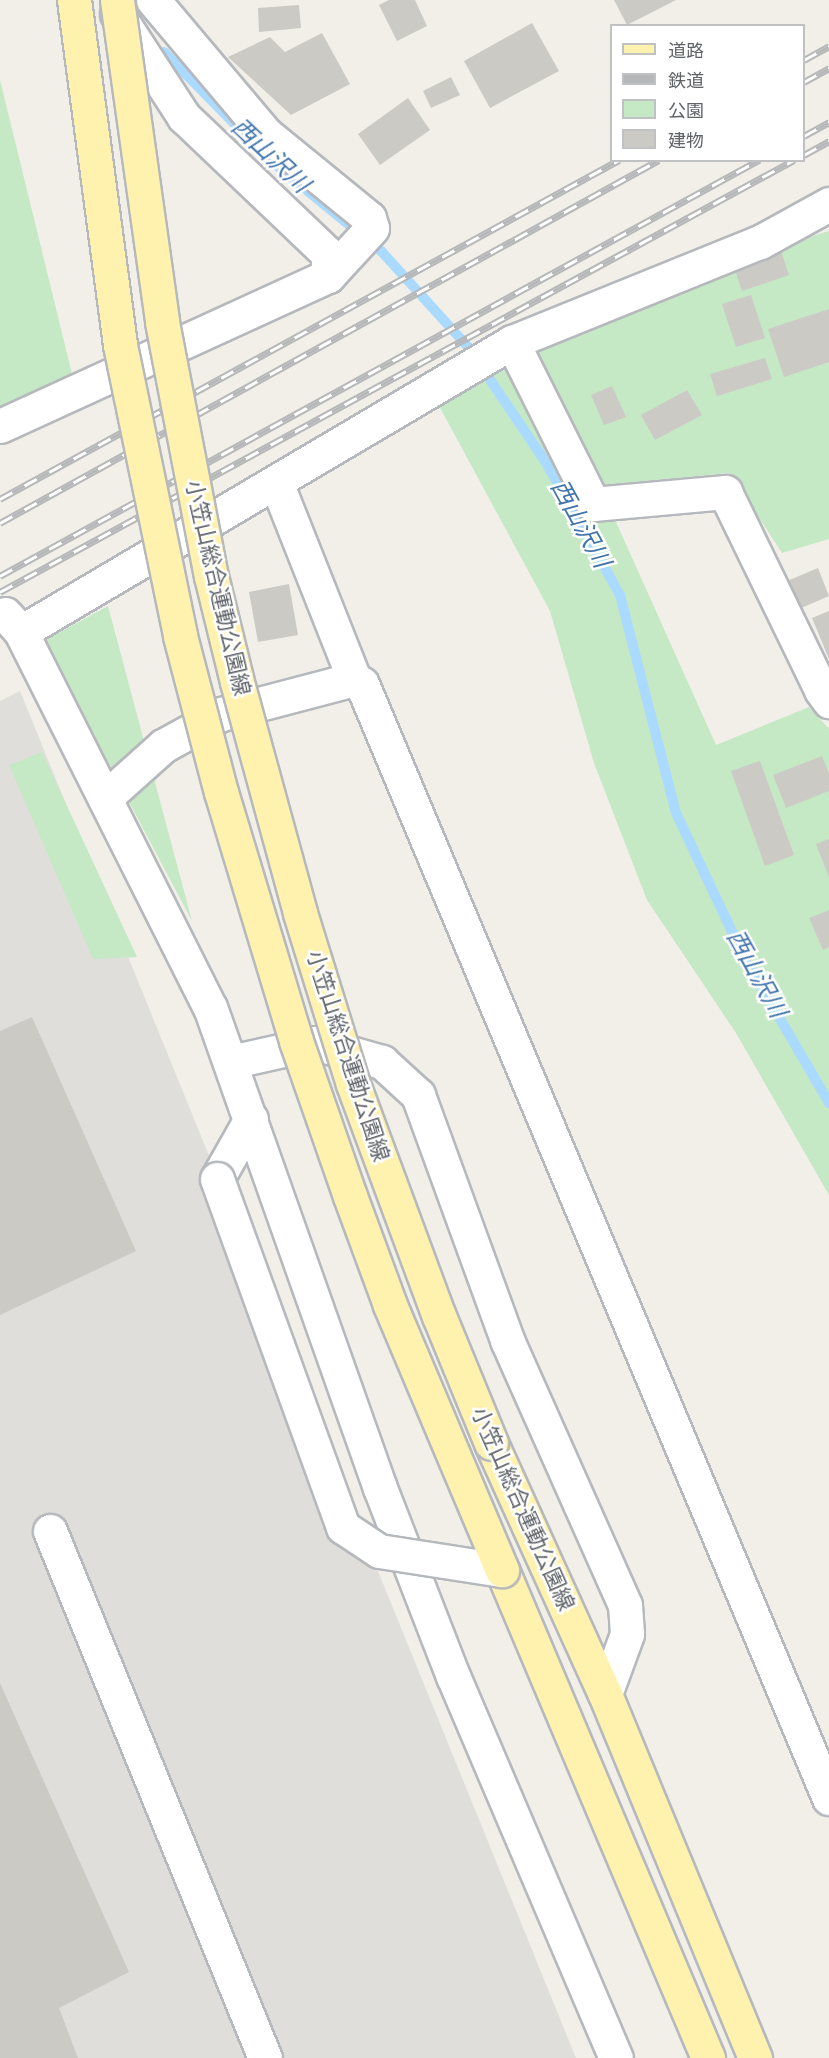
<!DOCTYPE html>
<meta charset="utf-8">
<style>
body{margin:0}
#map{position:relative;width:829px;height:2058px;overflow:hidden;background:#f1efe8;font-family:"Sofia Sans Condensed","Noto Sans JP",sans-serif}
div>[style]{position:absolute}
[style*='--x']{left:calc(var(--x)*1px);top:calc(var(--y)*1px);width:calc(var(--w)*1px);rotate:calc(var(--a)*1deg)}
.industrial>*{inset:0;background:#e0deda}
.green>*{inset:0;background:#c5e8c5}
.stream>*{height:10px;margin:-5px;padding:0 5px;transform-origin:5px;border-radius:5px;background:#aadaff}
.building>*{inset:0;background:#cccac5}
.roads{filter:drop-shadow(2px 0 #b5b8bc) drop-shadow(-2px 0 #b5b8bc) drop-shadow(0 2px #b5b8bc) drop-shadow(0 -2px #b5b8bc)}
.minor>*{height:33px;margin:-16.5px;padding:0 16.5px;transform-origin:16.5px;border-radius:16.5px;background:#fff}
.major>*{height:33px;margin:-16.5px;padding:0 16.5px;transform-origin:16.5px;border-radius:16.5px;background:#fff2af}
.rail>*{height:7px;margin-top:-3.5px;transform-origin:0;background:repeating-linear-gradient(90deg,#fff 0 14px,#b6b7b8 0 28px);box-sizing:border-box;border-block:2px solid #b6b7b8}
.bridges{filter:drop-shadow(2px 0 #b5b8bc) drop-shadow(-2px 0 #b5b8bc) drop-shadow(0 2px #b5b8bc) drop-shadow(0 -2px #b5b8bc)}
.minor-bridge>*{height:33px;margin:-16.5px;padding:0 16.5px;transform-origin:16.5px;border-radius:16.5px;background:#fff}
.major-bridge>*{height:33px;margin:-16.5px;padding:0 16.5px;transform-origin:16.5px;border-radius:16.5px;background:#fff2af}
span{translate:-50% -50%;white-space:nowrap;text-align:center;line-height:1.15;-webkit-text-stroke:5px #fff;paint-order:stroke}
.street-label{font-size:22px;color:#5f6368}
.water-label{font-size:24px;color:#4174aa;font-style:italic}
.legend{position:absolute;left:610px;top:24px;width:195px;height:138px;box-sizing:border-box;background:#fff;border:2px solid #bfc1c3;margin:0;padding:8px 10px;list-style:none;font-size:18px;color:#5f6368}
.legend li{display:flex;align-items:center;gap:12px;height:30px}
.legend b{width:30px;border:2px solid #bfc1c3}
</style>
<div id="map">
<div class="industrial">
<i style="clip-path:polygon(20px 691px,576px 2058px,0 2058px,0 701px)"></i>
</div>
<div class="green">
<i style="clip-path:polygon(0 80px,73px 378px,0 412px)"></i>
<i style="clip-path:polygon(829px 231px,829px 539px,782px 553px,730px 473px,592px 486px,523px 350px,812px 236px)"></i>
<i style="clip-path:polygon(521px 359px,593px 504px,616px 522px,716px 745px,809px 707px,829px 729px,829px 1195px,736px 1033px,647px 900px,594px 763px,550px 611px,438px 404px,464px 382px)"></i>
<i style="clip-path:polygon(108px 606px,192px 921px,44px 641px)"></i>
<i style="clip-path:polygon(42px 752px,137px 957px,93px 959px,9px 765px)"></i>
</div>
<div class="stream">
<i style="--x:164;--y:52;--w:153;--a:45.5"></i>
<i style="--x:271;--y:161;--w:144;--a:39.3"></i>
<i style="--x:382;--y:252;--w:128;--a:47.8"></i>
<i style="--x:468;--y:347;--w:138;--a:56"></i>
<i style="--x:545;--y:461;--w:154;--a:60.8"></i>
<i style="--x:620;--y:595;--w:225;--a:75.6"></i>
<i style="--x:676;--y:813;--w:161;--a:64.7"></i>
<i style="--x:745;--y:959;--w:167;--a:59.7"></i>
</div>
<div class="building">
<i style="clip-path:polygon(389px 0,415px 0,427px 26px,397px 41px,379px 5px)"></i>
<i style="clip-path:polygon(614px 0,676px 0,627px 25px)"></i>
<i style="clip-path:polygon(299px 5px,301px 28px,259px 32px,258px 8px)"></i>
<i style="clip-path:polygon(532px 23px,559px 71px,490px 108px,464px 61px)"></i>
<i style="clip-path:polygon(322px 33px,350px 84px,291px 115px,228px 57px,270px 37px,285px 52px)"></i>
<i style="clip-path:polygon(451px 77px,460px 95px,431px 108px,423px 91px)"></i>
<i style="clip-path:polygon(408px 98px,430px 130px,380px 165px,358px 134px)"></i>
<i style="clip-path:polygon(780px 248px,789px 275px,742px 291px,733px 264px)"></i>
<i style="clip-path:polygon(751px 295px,765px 338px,736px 347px,722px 304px)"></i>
<i style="clip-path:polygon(829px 309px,829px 362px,784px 377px,768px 329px)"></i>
<i style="clip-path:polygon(765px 358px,772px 379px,717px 396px,710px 374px)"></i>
<i style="clip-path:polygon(612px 386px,626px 417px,604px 425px,591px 395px)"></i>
<i style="clip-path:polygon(687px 390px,702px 415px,655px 440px,641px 415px)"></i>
<i style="clip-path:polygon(818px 568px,829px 596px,799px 609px,787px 581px)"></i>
<i style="clip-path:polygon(289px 584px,298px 635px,258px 642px,249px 592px)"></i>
<i style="clip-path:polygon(829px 611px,829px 659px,812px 618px)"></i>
<i style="clip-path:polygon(822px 756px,829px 774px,829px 791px,786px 808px,773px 775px)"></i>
<i style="clip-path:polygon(760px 761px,794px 855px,765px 866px,731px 771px)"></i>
<i style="clip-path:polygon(829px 839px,829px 877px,816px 844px)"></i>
<i style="clip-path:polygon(829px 910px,829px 947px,823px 950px,809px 918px)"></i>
<i style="clip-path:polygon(32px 1017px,136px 1251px,0 1315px,0 1031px)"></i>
<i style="clip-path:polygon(0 1683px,129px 1972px,59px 2008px,78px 2058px,0 2058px)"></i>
</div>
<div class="roads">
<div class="minor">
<i style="--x:153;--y:0;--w:175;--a:49.9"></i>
<i style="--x:266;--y:134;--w:133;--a:39.2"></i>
<i style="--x:369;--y:218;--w:10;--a:73"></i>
<i style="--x:372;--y:228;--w:65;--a:132.5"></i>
<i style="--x:512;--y:342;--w:181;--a:63.4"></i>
<i style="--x:593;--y:504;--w:133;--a:-5.2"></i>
<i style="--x:725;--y:492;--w:220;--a:64.1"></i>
<i style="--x:821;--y:690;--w:14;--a:54"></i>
<i style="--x:0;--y:426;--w:361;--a:-24.6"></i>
<i style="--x:328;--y:276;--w:22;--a:-90"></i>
<i style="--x:328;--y:254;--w:199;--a:-136.4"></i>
<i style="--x:184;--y:117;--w:123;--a:-123"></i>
<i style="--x:276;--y:482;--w:212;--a:68.4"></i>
<i style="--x:354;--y:679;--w:9;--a:32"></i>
<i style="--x:362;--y:684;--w:1208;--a:67.26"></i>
<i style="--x:5;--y:614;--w:24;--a:48"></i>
<i style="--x:21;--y:632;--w:420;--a:63.3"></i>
<i style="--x:210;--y:1007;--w:510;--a:70.54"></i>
<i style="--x:380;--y:1488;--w:202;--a:68.8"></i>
<i style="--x:453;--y:1676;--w:415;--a:66.9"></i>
<i style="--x:21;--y:632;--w:570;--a:-30.57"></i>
<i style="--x:512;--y:342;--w:267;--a:-22"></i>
<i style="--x:760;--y:242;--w:79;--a:-28.8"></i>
<i style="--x:105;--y:798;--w:78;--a:-41.9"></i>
<i style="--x:163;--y:746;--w:66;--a:-28.9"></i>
<i style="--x:221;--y:714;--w:138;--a:-14.7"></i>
<i style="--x:230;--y:1062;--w:87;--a:-12.6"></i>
<i style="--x:315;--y:1043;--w:70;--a:15.8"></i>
<i style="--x:382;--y:1062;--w:49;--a:42.5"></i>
<i style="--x:418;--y:1095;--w:261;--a:70"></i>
<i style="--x:507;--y:1340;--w:290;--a:66"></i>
<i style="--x:625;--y:1605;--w:29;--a:86"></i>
<i style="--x:627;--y:1634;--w:64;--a:110.1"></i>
<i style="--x:217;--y:1179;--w:69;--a:-60.5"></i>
<i style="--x:50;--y:1531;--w:569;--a:67.81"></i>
</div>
<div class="major">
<i style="--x:491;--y:1443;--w:276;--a:65.6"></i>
<i style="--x:605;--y:1694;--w:394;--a:67.6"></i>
<i style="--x:502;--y:1570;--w:530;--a:67.11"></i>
</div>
</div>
<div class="rail">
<i style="--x:804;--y:60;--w:29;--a:-29"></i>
<i style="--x:804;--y:82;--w:29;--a:-29"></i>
<i style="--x:804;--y:136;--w:29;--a:-29"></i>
<i style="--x:804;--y:155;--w:29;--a:-29"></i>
<i style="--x:0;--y:499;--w:706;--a:-28.71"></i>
<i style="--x:0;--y:523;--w:752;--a:-28.85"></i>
<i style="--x:0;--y:576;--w:866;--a:-28.73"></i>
<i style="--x:0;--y:592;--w:904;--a:-28.55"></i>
</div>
<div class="bridges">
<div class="minor-bridge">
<i style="--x:217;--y:1179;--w:370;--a:70.1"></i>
<i style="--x:343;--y:1527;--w:43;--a:33.7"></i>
<i style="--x:379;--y:1551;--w:124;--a:8.8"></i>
</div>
<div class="major-bridge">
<i style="--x:74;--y:0;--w:348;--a:82.4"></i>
<i style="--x:120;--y:345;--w:297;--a:78.3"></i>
<i style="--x:180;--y:636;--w:161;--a:75.3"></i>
<i style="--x:221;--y:792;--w:260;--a:73.2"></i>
<i style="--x:296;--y:1041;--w:164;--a:70.8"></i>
<i style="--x:350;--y:1196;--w:116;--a:69.8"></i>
<i style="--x:390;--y:1305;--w:288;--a:67.1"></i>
<i style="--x:117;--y:0;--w:325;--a:82"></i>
<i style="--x:162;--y:322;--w:259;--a:79.1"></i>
<i style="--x:211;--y:576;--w:109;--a:76.2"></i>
<i style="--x:237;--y:682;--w:239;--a:74.7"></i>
<i style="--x:300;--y:913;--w:179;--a:72.8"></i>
<i style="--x:353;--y:1084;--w:247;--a:69.7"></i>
<i style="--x:439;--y:1316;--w:137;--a:67.7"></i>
</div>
</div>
<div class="street-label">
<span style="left:217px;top:588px;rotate:77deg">小笠山総合運動公園線</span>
<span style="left:347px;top:1056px;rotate:72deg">小笠山総合運動公園線</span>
<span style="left:522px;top:1509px;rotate:66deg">小笠山総合運動公園線</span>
</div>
<div class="water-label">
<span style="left:270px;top:156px;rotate:43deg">西山沢川</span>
<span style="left:580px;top:524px;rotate:61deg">西山沢川</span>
<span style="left:756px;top:974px;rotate:61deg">西山沢川</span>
</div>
<ul class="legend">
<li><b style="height:8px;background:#fff2af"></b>道路</li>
<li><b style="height:8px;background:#b6b7b8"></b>鉄道</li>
<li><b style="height:16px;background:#c5e8c5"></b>公園</li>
<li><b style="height:16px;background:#cccac5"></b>建物</li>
</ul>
</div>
